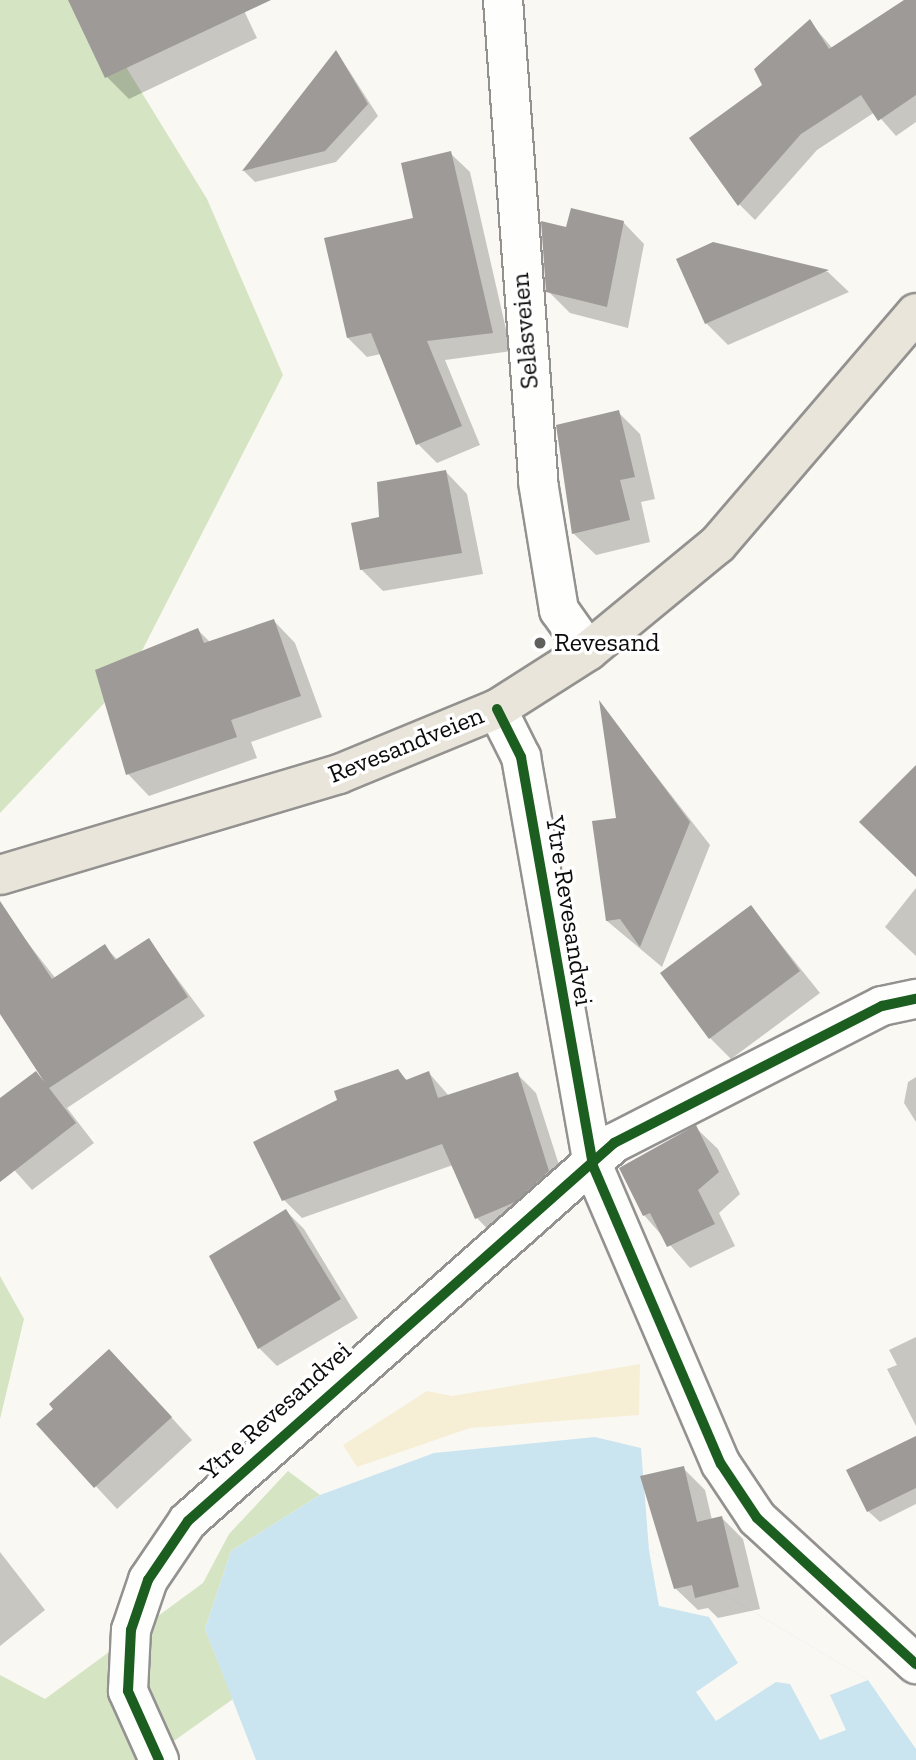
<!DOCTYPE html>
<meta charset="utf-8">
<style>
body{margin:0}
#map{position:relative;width:916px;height:1760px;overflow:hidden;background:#faf8f2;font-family:"Zilla Slab",serif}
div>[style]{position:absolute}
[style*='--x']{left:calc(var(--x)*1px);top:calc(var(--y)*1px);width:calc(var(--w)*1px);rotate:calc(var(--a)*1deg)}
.forest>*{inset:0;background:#d5e4c3}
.sand>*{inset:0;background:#f7eed6}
.water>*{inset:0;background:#cbe5f0}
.pier>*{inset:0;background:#faf8f2}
.shadow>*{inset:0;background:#0003}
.building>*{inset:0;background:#9d9a97}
.roads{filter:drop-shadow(2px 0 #939290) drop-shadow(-2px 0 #939290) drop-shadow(0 2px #939290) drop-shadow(0 -2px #939290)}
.minor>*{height:38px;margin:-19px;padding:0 19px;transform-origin:19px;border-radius:19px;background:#fefefd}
.major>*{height:38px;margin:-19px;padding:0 19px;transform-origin:19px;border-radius:19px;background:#eae5da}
.cycleway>*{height:10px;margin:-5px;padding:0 5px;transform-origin:5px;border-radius:5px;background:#1b5e20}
.dots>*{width:19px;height:19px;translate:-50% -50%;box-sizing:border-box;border:4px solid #fff;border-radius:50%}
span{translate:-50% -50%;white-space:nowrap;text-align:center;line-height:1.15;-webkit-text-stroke:7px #fff;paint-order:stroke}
.street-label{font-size:26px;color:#0c0c0c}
.poi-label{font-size:26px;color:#0c0c0c}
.left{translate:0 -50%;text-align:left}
</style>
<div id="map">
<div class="forest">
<i style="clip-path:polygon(0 0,85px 0,207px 199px,283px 375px,128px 678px,0 813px)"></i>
<i style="clip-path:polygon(0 1276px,24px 1319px,0 1419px)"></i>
<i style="clip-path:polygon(288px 1471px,320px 1495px,231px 1551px,205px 1629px,233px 1699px,147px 1760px,0 1760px,0 1675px,45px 1699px,203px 1583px,229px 1534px)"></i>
</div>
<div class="sand">
<i style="clip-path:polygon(640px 1364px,639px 1415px,470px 1428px,357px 1467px,343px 1445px,427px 1391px,452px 1396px)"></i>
</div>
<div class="water">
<i style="clip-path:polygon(595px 1437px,641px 1448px,649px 1550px,868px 1680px,916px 1749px,916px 1760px,256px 1760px,205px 1629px,231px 1551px,320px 1495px,434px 1453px)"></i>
</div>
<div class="pier">
<i style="clip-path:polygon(649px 1550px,868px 1680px,830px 1695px,846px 1730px,820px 1740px,790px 1684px,776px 1682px,716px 1721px,696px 1692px,738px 1663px,709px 1617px,659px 1606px)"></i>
</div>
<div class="shadow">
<i style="clip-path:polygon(97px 0,239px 0,257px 38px,129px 99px,107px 77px,75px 11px)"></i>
<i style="clip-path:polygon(909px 0,916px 0,916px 122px,896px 136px,875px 112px,817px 150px,755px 220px,739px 204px,764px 85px,810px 22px,833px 49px)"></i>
<i style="clip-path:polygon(337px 52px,378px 116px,336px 162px,255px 182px,244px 171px)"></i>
<i style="clip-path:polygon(450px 153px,470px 172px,511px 351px,445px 360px,480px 445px,437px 463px,418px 444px,381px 354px,367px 357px,348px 338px)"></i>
<i style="clip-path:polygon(623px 222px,644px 244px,628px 328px,570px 313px,548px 291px,567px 229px)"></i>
<i style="clip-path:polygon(713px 244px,828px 272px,849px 292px,728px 345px,706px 323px)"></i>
<i style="clip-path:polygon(618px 412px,640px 434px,655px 499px,641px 502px,650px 542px,596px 555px,574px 534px)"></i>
<i style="clip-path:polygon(446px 472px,467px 494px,483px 574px,383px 591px,361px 569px,381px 519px)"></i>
<i style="clip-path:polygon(274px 621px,295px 643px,322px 717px,251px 742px,257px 758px,149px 796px,128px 774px,198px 630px,211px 643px)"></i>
<i style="clip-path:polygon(601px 705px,710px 845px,662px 967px,607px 921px,618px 819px)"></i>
<i style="clip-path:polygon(916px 888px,916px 956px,885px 927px)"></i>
<i style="clip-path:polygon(751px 907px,820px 993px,731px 1059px,710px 1038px)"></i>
<i style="clip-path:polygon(17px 929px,56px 979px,105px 947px,118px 960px,149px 941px,205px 1016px,67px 1108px,94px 1143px,32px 1190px,0 1154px,0 1100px,36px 1073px,45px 1082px,0 1011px,0 940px)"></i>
<i style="clip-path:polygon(397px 1071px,408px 1081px,429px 1073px,449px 1096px,517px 1074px,536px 1093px,567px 1190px,495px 1237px,477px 1218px,453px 1165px,302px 1218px,284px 1200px)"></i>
<i style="clip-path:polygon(916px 1077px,916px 1122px,904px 1103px,908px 1082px)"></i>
<i style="clip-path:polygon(696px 1128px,718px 1149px,740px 1194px,719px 1213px,735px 1246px,690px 1268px,644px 1215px)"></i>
<i style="clip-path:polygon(286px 1211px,304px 1229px,358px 1318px,277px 1366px,259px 1348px)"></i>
<i style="clip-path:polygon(916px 1337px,916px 1426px,887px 1369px,897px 1365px,889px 1350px)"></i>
<i style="clip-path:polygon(131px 1373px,192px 1440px,117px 1509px,38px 1424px)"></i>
<i style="clip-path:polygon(916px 1446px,916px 1504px,880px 1522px,868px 1511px)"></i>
<i style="clip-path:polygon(683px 1468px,705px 1490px,712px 1520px,721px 1517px,743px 1539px,760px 1609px,718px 1618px,708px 1608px,698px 1610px,676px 1589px)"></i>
<i style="clip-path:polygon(0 1552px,45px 1610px,0 1646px)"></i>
</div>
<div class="building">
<i style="clip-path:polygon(68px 0,271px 0,105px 78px)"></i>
<i style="clip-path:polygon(904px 0,916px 0,916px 95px,878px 121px,861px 95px,801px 134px,738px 206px,689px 138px,762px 85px,754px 69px,810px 19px,829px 49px)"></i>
<i style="clip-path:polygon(336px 50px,368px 104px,325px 151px,242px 171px)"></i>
<i style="clip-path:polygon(451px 151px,493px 333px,427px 341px,462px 426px,416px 445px,371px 333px,347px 338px,324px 238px,413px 218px,401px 163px)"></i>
<i style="clip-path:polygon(571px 208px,624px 221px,607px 307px,546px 292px,541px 221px,566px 227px)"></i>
<i style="clip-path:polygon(713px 242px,829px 270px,705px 324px,676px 259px)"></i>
<i style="clip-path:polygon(619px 410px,635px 477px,620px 480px,630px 520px,572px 534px,556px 425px)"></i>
<i style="clip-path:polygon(446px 470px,462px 553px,360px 570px,351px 523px,379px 517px,377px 482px)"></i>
<i style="clip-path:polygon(274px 619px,301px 696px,231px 720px,237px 737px,126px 775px,95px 670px,198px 628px,204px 643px)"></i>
<i style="clip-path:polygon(599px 700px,690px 822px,640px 947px,620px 919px,606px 921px,592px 821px,616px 818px)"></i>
<i style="clip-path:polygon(916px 765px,916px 877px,859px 822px)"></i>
<i style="clip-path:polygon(0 901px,52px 979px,105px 944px,115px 960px,149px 938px,188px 997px,49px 1088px,76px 1123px,0 1182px,0 1098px,36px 1071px,45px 1083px,0 1014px)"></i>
<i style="clip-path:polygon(751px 905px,800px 971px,709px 1039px,660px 973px)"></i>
<i style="clip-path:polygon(398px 1069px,406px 1080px,429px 1071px,438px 1098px,518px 1072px,549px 1171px,515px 1202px,475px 1219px,442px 1144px,282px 1201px,253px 1142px,337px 1100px,334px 1091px)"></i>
<i style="clip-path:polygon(696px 1125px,719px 1172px,698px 1190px,715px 1224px,667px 1247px,650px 1213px,643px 1216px,619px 1168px)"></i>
<i style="clip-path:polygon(286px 1209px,341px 1299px,258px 1349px,209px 1256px)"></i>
<i style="clip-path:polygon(109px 1349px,172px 1417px,94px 1488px,36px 1424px,53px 1409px,49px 1404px)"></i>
<i style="clip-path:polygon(916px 1436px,916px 1488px,867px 1512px,846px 1470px)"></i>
<i style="clip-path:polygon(684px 1466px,697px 1522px,722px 1516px,739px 1587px,695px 1598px,692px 1585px,674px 1589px,640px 1476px)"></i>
</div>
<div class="roads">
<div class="minor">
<i style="--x:503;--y:0;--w:483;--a:85.8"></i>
<i style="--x:538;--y:482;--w:130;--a:80.7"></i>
<i style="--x:559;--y:610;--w:50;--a:54.7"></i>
<i style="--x:497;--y:709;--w:54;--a:63.4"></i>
<i style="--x:521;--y:757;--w:415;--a:80"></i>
<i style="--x:593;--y:1166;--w:324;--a:66.8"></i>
<i style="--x:721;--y:1464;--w:65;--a:56.3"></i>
<i style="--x:757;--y:1518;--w:216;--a:42.6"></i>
<i style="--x:159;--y:1760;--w:76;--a:-114.2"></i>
<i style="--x:128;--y:1691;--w:61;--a:-87.2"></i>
<i style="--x:131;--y:1630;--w:53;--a:-71.2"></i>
<i style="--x:148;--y:1580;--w:71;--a:-55.9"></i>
<i style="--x:188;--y:1521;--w:570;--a:-41.58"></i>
<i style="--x:614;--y:1143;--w:301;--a:-27.1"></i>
<i style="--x:882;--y:1006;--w:35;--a:-12"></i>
</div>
<div class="major">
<i style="--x:0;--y:875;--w:354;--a:-16.6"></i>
<i style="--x:339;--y:774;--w:171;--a:-22.4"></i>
<i style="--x:497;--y:709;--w:108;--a:-32.5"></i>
<i style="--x:588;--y:651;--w:168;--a:-39.5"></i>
<i style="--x:718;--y:544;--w:304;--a:-49.4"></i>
</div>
</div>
<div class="cycleway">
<i style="--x:497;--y:709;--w:54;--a:63.4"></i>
<i style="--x:521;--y:757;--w:415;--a:80"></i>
<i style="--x:593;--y:1166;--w:324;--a:66.8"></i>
<i style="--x:721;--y:1464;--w:65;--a:56.3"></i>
<i style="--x:757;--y:1518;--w:216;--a:42.6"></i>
<i style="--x:159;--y:1760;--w:76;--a:-114.2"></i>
<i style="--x:128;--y:1691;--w:61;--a:-87.2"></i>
<i style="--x:131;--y:1630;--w:53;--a:-71.2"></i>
<i style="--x:148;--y:1580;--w:71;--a:-55.9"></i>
<i style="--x:188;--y:1521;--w:570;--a:-41.58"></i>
<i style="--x:614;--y:1143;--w:301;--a:-27.1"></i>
<i style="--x:882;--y:1006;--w:35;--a:-12"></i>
</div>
<div class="dots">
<i style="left:540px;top:643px;background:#5f5f5c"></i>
</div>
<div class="street-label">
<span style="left:525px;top:331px;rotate:-95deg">Selåsveien</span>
<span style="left:406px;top:745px;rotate:-22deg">Revesandveien</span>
<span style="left:569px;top:911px;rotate:81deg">Ytre Revesandvei</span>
<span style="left:276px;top:1411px;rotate:-42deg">Ytre Revesandvei</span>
</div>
<div class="poi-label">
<span class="left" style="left:554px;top:643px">Revesand</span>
</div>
</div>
